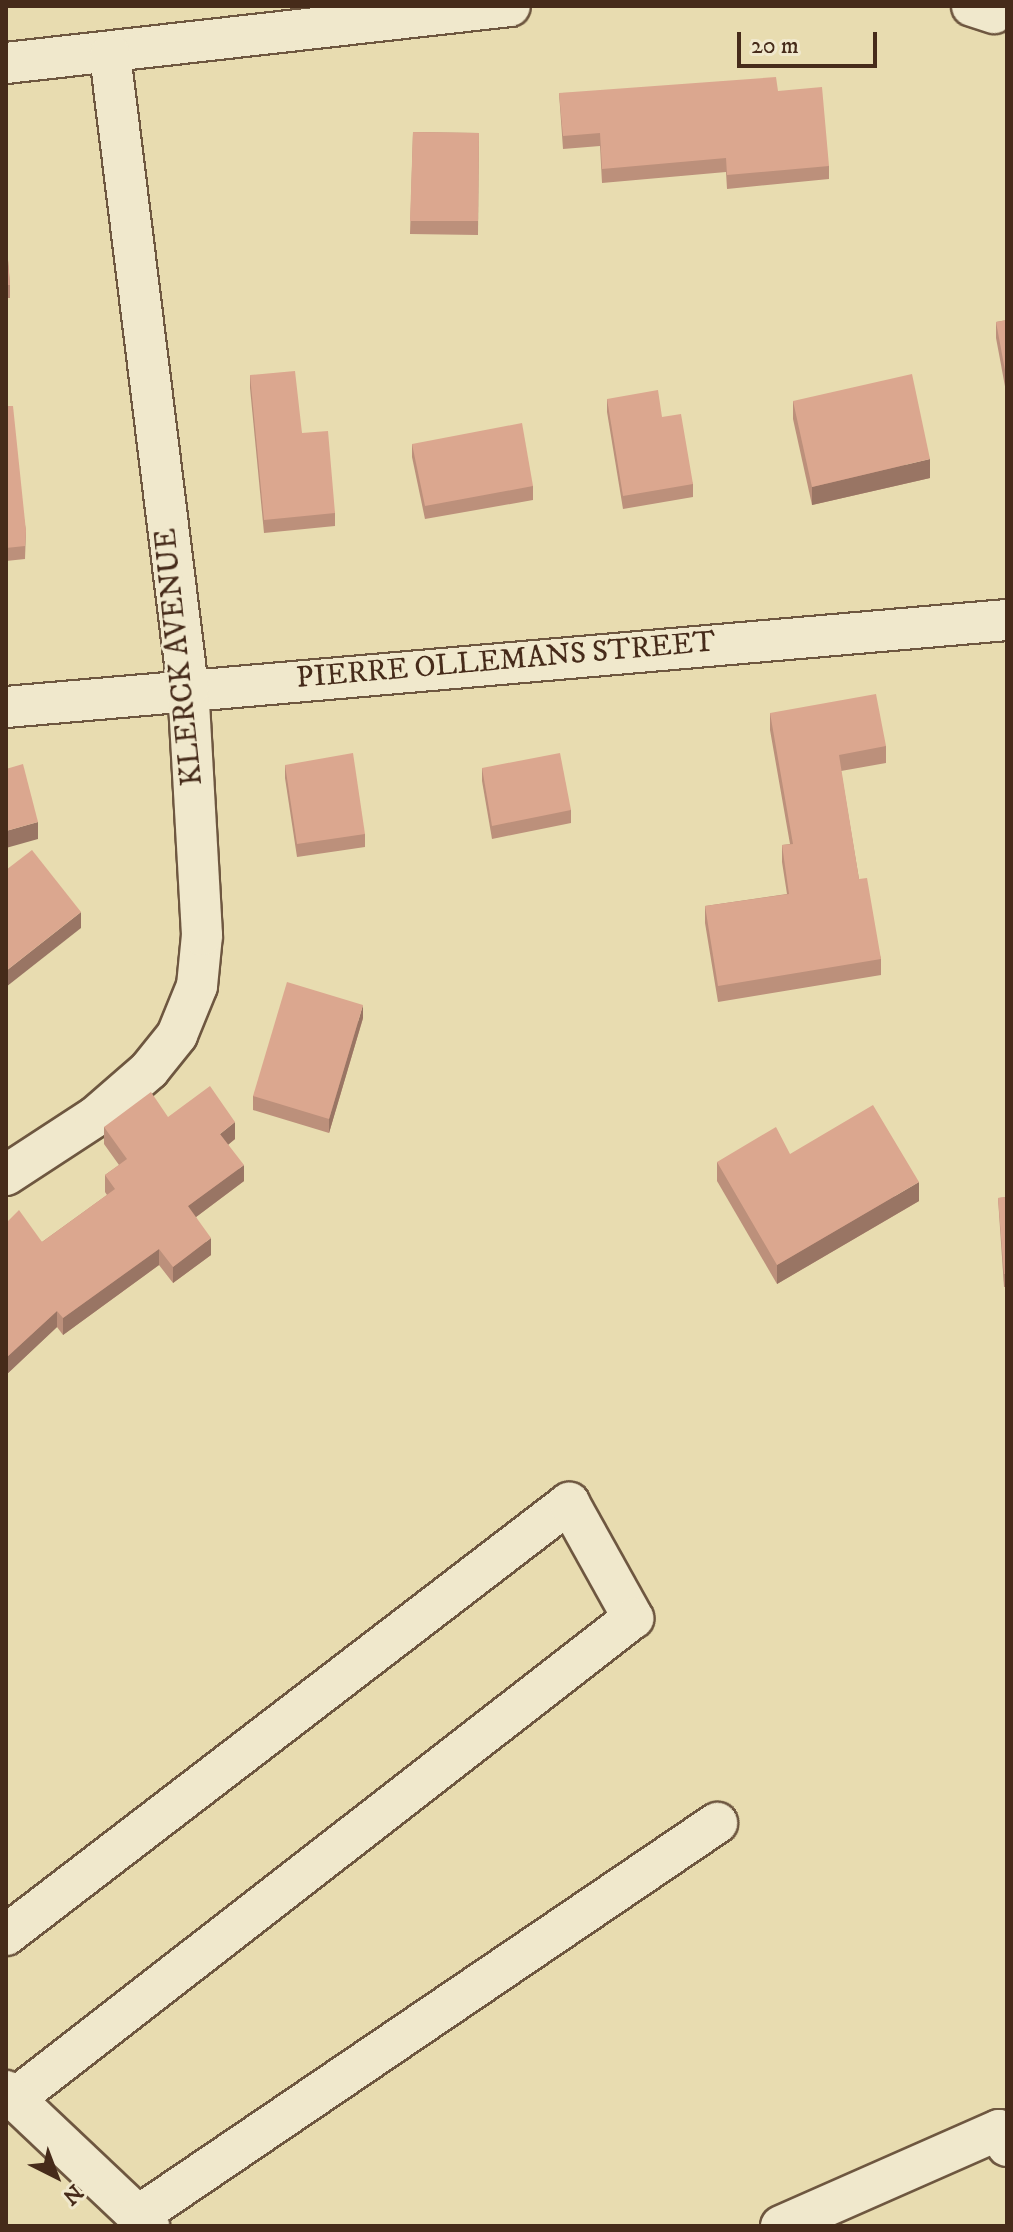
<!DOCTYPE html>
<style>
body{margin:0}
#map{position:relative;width:1013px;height:2232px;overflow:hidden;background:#e8dcb0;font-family:"IM FELL DW Pica",serif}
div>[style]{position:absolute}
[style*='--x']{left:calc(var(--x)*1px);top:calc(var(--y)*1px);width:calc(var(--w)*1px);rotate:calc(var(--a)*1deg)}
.roads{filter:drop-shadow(2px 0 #6e5740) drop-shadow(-2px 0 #6e5740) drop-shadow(0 2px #6e5740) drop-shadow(0 -2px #6e5740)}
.minor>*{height:40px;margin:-20px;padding:0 20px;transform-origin:20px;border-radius:20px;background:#f0e8cc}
.wall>*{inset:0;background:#bc907b}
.shaded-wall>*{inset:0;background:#997564}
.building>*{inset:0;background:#dba78f}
span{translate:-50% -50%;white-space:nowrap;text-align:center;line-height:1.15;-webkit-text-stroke:6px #f0e8cc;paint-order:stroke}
.street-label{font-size:30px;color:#462b1a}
.frame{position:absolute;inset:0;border:8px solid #462b1a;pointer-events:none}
.north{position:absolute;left:16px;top:2136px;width:80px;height:80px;-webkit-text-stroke:6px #f0e8cc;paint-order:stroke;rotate:138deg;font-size:22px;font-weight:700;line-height:32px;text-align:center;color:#462b1a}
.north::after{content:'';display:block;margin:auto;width:28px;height:36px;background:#462b1a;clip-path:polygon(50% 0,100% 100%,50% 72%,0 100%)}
.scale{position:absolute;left:737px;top:32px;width:140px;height:36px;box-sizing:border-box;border:4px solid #462b1a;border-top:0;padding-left:10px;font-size:24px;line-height:28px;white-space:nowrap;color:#462b1a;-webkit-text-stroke:6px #f0e8cc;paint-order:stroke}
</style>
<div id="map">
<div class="roads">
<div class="minor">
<i style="--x:972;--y:6;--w:23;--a:18"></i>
<i style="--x:6;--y:63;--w:507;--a:-6.45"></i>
<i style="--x:6;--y:707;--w:1005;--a:-4.97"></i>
<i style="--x:6;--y:1175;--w:106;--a:-33.1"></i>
<i style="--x:95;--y:1117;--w:72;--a:-41"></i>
<i style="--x:149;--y:1070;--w:45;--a:-51.3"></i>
<i style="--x:177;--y:1035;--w:53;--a:-67.8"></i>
<i style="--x:197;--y:986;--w:51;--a:-84.4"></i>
<i style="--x:202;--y:935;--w:247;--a:-93.2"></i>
<i style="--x:188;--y:688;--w:638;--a:-97.02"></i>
<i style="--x:6;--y:1935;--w:710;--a:-37.5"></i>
<i style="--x:569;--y:1503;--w:132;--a:60.9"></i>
<i style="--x:633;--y:1618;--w:784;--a:142.15"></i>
<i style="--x:6;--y:2091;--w:197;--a:43.4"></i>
<i style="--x:138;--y:2216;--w:700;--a:-34.17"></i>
<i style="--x:781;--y:2226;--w:238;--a:-23.8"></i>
<i style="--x:999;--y:2130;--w:18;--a:63"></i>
</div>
</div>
<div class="wall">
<i style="clip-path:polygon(778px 91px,829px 166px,829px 179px,727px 189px,726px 172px,602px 183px,600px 146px,563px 149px,559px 93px)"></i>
<i style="clip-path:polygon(413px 132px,479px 133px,478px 235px,410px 234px)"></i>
<i style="clip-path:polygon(6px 235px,10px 285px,10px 298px,6px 298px)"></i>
<i style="clip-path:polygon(1007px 320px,1007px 397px,996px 338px,996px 322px)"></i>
<i style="clip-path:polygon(250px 375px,302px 433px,335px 513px,335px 526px,264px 533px,250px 388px)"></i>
<i style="clip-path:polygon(607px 399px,662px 417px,693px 484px,693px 497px,623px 509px,607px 412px)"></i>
<i style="clip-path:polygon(793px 401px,930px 478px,812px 505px,793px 419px)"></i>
<i style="clip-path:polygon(6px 406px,26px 531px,25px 559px,6px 561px)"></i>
<i style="clip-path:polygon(412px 444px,533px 486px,533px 500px,425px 519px,412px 457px)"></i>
<i style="clip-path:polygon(770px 713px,886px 746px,886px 763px,841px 771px,859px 879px,881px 959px,881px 975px,718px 1002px,705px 923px,705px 906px,787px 894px,782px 862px,782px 845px,790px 844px,770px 730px)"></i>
<i style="clip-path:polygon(285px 765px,365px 834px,365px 847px,297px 857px,285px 778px)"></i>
<i style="clip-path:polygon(482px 768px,571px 810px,571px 823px,492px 839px,482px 781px)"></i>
<i style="clip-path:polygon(363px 1018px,329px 1133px,253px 1110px,253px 1096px)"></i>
<i style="clip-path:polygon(168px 1117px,235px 1139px,228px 1145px,244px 1181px,196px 1217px,211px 1255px,173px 1283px,159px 1265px,63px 1335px,57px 1327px,6px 1375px,6px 1223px,42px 1242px,107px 1195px,105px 1192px,105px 1175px,119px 1165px,104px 1144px,104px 1127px)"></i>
<i style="clip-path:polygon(717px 1162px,919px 1201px,777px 1284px,717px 1181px)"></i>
<i style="clip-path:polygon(1007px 1197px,1007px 1287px,1004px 1287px,998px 1198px)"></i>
</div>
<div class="shaded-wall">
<i style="clip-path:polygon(930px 459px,930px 478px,812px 505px,812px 487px)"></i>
<i style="clip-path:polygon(38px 822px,38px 839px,6px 848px,6px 831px)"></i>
<i style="clip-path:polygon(81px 912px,81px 928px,6px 987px,6px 971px)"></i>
<i style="clip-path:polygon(363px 1005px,363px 1018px,329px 1133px,329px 1119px)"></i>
<i style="clip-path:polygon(235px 1122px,235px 1139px,220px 1151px,220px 1134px)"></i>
<i style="clip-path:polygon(244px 1165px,244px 1181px,188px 1223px,188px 1206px)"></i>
<i style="clip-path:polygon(919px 1182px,919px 1201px,777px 1284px,777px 1265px)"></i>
<i style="clip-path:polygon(211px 1238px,211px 1255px,173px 1283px,173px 1267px)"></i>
<i style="clip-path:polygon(159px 1249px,159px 1265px,63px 1335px,63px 1318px)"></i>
<i style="clip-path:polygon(57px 1311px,57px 1327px,6px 1375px,6px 1358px)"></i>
</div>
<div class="building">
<i style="clip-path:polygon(776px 77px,778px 91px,822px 87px,829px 166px,727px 175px,726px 158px,602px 169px,600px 133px,563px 136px,559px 93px)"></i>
<i style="clip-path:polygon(413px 132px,479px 133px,478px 221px,410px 221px)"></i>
<i style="clip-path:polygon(6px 235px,10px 285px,6px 285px)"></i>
<i style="clip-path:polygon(1007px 320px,1007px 381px,996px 322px)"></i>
<i style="clip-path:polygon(295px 371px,302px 433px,328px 431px,335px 513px,264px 520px,250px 375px)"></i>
<i style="clip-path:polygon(912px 374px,930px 459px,812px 487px,793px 401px)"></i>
<i style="clip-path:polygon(658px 390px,662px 417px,681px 414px,693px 484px,623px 496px,607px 399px)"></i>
<i style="clip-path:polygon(6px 406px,13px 406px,26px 531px,25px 546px,6px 548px)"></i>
<i style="clip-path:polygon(522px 423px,533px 486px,425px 506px,412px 444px)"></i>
<i style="clip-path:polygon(876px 694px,886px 746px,839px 755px,859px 879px,867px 878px,881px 959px,718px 986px,705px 906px,789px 894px,782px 845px,793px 844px,770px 713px)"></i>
<i style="clip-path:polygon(353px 753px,365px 834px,297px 844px,285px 765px)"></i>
<i style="clip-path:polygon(560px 753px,571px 810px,492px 826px,482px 768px)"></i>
<i style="clip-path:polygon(23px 764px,38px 822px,6px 831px,6px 769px)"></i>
<i style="clip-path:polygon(32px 850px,81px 912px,6px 971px,6px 870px)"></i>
<i style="clip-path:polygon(287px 982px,363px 1005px,329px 1119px,253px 1096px)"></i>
<i style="clip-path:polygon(210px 1086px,235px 1122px,220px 1134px,244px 1165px,188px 1206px,211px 1238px,173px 1267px,159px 1249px,63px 1318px,57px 1311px,6px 1358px,6px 1223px,19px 1210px,42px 1242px,115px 1189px,105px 1175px,127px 1159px,104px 1127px,151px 1092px,168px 1117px)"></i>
<i style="clip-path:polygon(873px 1105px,919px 1182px,777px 1265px,717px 1162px,776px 1127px,790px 1154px)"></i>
<i style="clip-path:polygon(1007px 1197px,1007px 1274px,1004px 1274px,998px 1198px)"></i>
</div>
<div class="street-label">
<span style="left:180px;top:657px;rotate:-96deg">KLERCK AVENUE</span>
<span style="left:506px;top:661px;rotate:-5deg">PIERRE OLLEMANS STREET</span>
</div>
<div class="frame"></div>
<div class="north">N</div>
<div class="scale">20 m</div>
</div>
